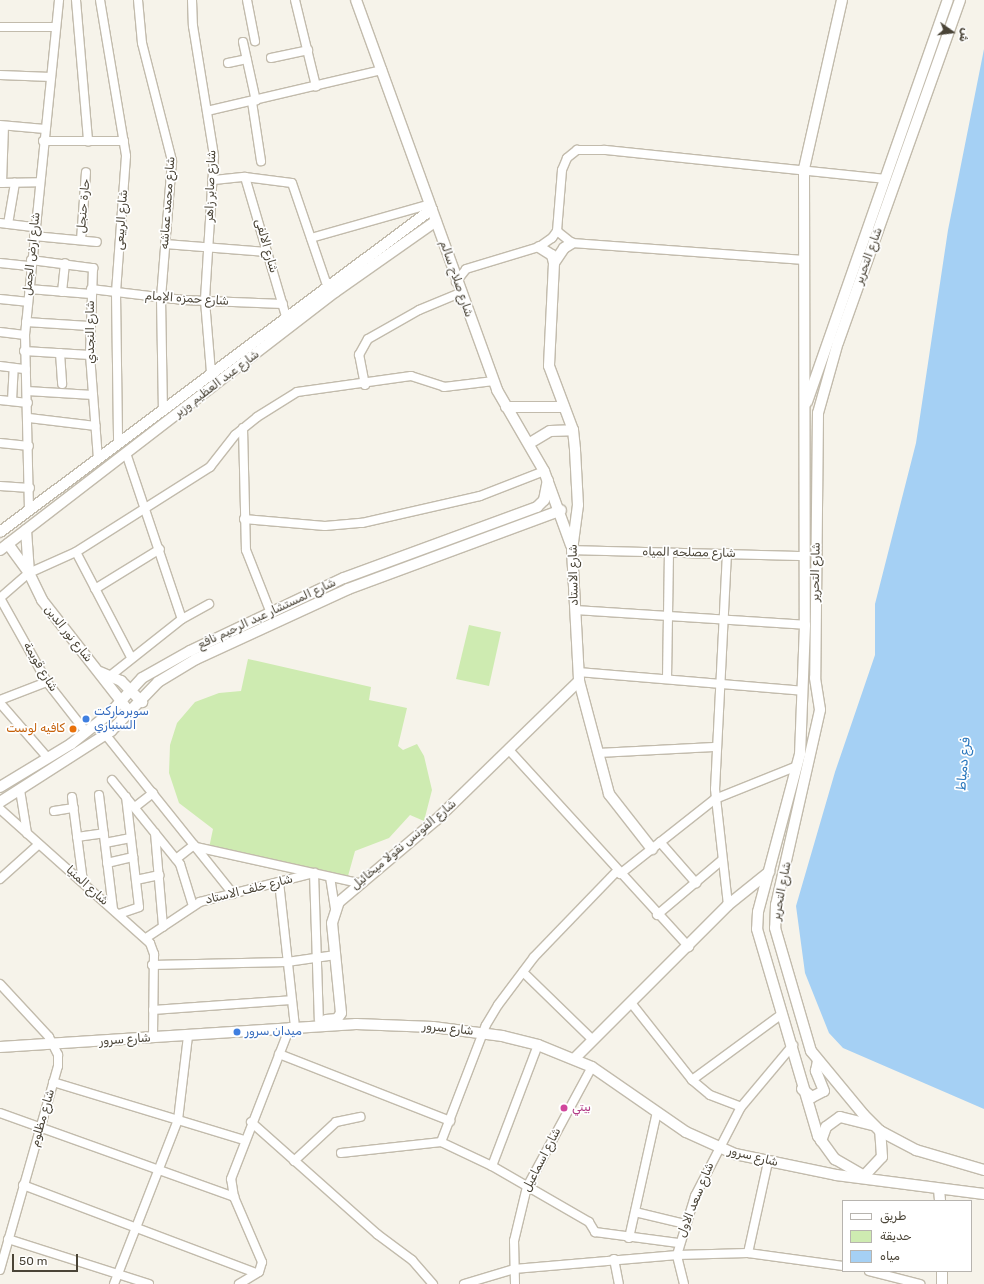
<!DOCTYPE html>
<meta charset="utf-8">
<style>
body{margin:0}
#map{position:relative;width:984px;height:1284px;overflow:hidden;background:#f6f3ea;font-family:Rubik,Cairo,sans-serif}
div>[style]{position:absolute}
[style*='--x']{left:calc(var(--x)*1px);top:calc(var(--y)*1px);width:calc(var(--w)*1px);rotate:calc(var(--a)*1deg)}
.green>*{inset:0;background:#ceebb1}
.water>*{inset:0;background:#a5d0f4}
.roads{filter:drop-shadow(1px 0 #c2bbac) drop-shadow(-1px 0 #c2bbac) drop-shadow(0 1px #c2bbac) drop-shadow(0 -1px #c2bbac)}
.minor>*{height:8px;margin:-4px;padding:0 4px;transform-origin:4px;border-radius:4px;background:#fff}
.tertiary>*{height:10px;margin:-5px;padding:0 5px;transform-origin:5px;border-radius:5px;background:#fff}
.dots>*{width:11px;height:11px;translate:-50% -50%;box-sizing:border-box;border:2px solid #fff;border-radius:50%}
span{translate:-50% -50%;white-space:nowrap;text-align:center;line-height:1.15;-webkit-text-stroke:3.5px #fff;paint-order:stroke}
.street-label{font-size:12px;color:#4a4437}
.shop-label{font-size:12px;color:#366cbe}
.left{translate:0 -50%;text-align:left}
.food-label{font-size:12px;color:#c56008}
.right{translate:-100% -50%;text-align:right}
.hotel-label{font-size:12px;color:#b23c85}
.water-label{font-size:13px;color:#2a77bd;font-style:italic}
.legend{position:absolute;left:842px;top:1200px;width:130px;height:72px;box-sizing:border-box;background:#fff;border:1px solid #b7b4af;margin:0;padding:5px 7px;list-style:none;font-size:12px;color:#4a4437}
.legend li{display:flex;align-items:center;gap:8px;height:20px}
.legend b{width:20px;border:1px solid #b7b4af}
.north{position:absolute;left:932px;top:12px;width:40px;height:40px;-webkit-text-stroke:3px #fff;paint-order:stroke;rotate:104deg;font-size:11px;font-weight:700;line-height:16px;text-align:center;color:#4a4437}
.north::after{content:'';display:block;margin:auto;width:14px;height:18px;background:#4a4437;clip-path:polygon(50% 0,100% 100%,50% 72%,0 100%)}
.scale{position:absolute;left:12px;top:1254px;width:66px;height:18px;box-sizing:border-box;border:2px solid #4a4437;border-top:0;padding-left:5px;font-size:12px;line-height:14px;white-space:nowrap;color:#4a4437;-webkit-text-stroke:3px #fff;paint-order:stroke}
</style>
<div id="map">
<div class="green">
<i style="clip-path:polygon(469px 625px,501px 632px,489px 686px,456px 679px)"></i>
<i style="clip-path:polygon(248px 659px,371px 687px,369px 700px,407px 708px,398px 746px,403px 750px,417px 744px,424px 756px,432px 790px,424px 821px,410px 815px,389px 838px,355px 851px,348px 876px,209px 848px,213px 829px,179px 803px,169px 773px,170px 745px,177px 723px,195px 702px,219px 693px,241px 691px)"></i>
</div>
<div class="water">
<i style="clip-path:polygon(984px 49px,984px 1109px,843px 1048px,829px 1033px,805px 973px,796px 906px,835px 772px,875px 655px,875px 604px,916px 443px,948px 230px)"></i>
</div>
<div class="roads">
<div class="minor">
<i style="--x:76;--y:0;--w:142;--a:85.1"></i>
<i style="--x:100;--y:0;--w:158;--a:80.5"></i>
<i style="--x:126;--y:156;--w:137;--a:94.2"></i>
<i style="--x:116;--y:293;--w:150;--a:89.2"></i>
<i style="--x:138;--y:0;--w:43;--a:84.7"></i>
<i style="--x:142;--y:43;--w:122;--a:75.7"></i>
<i style="--x:172;--y:161;--w:137;--a:94.6"></i>
<i style="--x:161;--y:298;--w:111;--a:89"></i>
<i style="--x:192;--y:0;--w:26;--a:88"></i>
<i style="--x:193;--y:26;--w:132;--a:80.8"></i>
<i style="--x:214;--y:156;--w:145;--a:93.6"></i>
<i style="--x:205;--y:301;--w:71;--a:85.2"></i>
<i style="--x:247;--y:0;--w:42;--a:79"></i>
<i style="--x:295;--y:0;--w:89;--a:76.3"></i>
<i style="--x:0;--y:27;--w:55;--a:0"></i>
<i style="--x:243;--y:42;--w:60;--a:77.6"></i>
<i style="--x:271;--y:58;--w:38;--a:-12"></i>
<i style="--x:228;--y:63;--w:19;--a:-12"></i>
<i style="--x:0;--y:75;--w:51;--a:2.2"></i>
<i style="--x:252;--y:102;--w:60;--a:81.3"></i>
<i style="--x:207;--y:111;--w:180;--a:-13.2"></i>
<i style="--x:0;--y:125;--w:45;--a:5.1"></i>
<i style="--x:43;--y:141;--w:81;--a:0"></i>
<i style="--x:245;--y:177;--w:145;--a:73.6"></i>
<i style="--x:214;--y:180;--w:31;--a:-6"></i>
<i style="--x:245;--y:177;--w:47;--a:7.3"></i>
<i style="--x:292;--y:183;--w:108;--a:71.1"></i>
<i style="--x:0;--y:183;--w:39;--a:-1"></i>
<i style="--x:2;--y:183;--w:57;--a:-88"></i>
<i style="--x:0;--y:223;--w:35;--a:7"></i>
<i style="--x:8;--y:224;--w:42;--a:-80.3"></i>
<i style="--x:557;--y:231;--w:19;--a:39"></i>
<i style="--x:572;--y:243;--w:233;--a:4.2"></i>
<i style="--x:34;--y:236;--w:63;--a:5.4"></i>
<i style="--x:311;--y:238;--w:124;--a:-15.9"></i>
<i style="--x:81;--y:240;--w:68;--a:-85.8"></i>
<i style="--x:165;--y:244;--w:102;--a:4.5"></i>
<i style="--x:31;--y:260;--w:63;--a:7.4"></i>
<i style="--x:93;--y:268;--w:87;--a:92"></i>
<i style="--x:90;--y:355;--w:103;--a:85.6"></i>
<i style="--x:0;--y:263;--w:31;--a:6"></i>
<i style="--x:456;--y:282;--w:16;--a:-52"></i>
<i style="--x:466;--y:269;--w:76;--a:-16.8"></i>
<i style="--x:539;--y:247;--w:16;--a:-35"></i>
<i style="--x:552;--y:238;--w:9;--a:-54"></i>
<i style="--x:557;--y:231;--w:61;--a:-85.3"></i>
<i style="--x:562;--y:170;--w:13;--a:-67"></i>
<i style="--x:567;--y:158;--w:13;--a:-39"></i>
<i style="--x:577;--y:150;--w:28;--a:0"></i>
<i style="--x:605;--y:150;--w:281;--a:5.9"></i>
<i style="--x:29;--y:289;--w:62;--a:4.6"></i>
<i style="--x:91;--y:289;--w:93;--a:6.8"></i>
<i style="--x:183;--y:300;--w:100;--a:2.3"></i>
<i style="--x:62;--y:292;--w:29;--a:-84"></i>
<i style="--x:0;--y:299;--w:27;--a:6"></i>
<i style="--x:26;--y:322;--w:63;--a:3.6"></i>
<i style="--x:0;--y:332;--w:25;--a:7"></i>
<i style="--x:24;--y:351;--w:66;--a:3.5"></i>
<i style="--x:60;--y:353;--w:31;--a:86"></i>
<i style="--x:0;--y:366;--w:26;--a:7"></i>
<i style="--x:365;--y:385;--w:31;--a:-101"></i>
<i style="--x:359;--y:355;--w:18;--a:-61"></i>
<i style="--x:368;--y:339;--w:59;--a:-29.6"></i>
<i style="--x:419;--y:310;--w:44;--a:-22.5"></i>
<i style="--x:27;--y:391;--w:66;--a:3.5"></i>
<i style="--x:0;--y:400;--w:28;--a:6"></i>
<i style="--x:12;--y:401;--w:33;--a:-87"></i>
<i style="--x:29;--y:418;--w:67;--a:6.8"></i>
<i style="--x:243;--y:428;--w:122;--a:88.6"></i>
<i style="--x:246;--y:550;--w:66;--a:68.5"></i>
<i style="--x:0;--y:443;--w:29;--a:6"></i>
<i style="--x:126;--y:453;--w:175;--a:71.4"></i>
<i style="--x:0;--y:486;--w:30;--a:4"></i>
<i style="--x:29;--y:510;--w:175;--a:-91.3"></i>
<i style="--x:25;--y:335;--w:337;--a:-84.2"></i>
<i style="--x:244;--y:519;--w:81;--a:4.9"></i>
<i style="--x:325;--y:526;--w:37;--a:-5"></i>
<i style="--x:362;--y:523;--w:121;--a:-12.9"></i>
<i style="--x:480;--y:496;--w:69;--a:-21.3"></i>
<i style="--x:572;--y:550;--w:233;--a:1.5"></i>
<i style="--x:76;--y:552;--w:119;--a:62.4"></i>
<i style="--x:727;--y:553;--w:236;--a:92.9"></i>
<i style="--x:715;--y:789;--w:117;--a:83.6"></i>
<i style="--x:95;--y:589;--w:76;--a:-31.6"></i>
<i style="--x:575;--y:610;--w:230;--a:3.7"></i>
<i style="--x:578;--y:672;--w:225;--a:4.8"></i>
<i style="--x:110;--y:676;--w:92;--a:-38.4"></i>
<i style="--x:182;--y:619;--w:31;--a:-29"></i>
<i style="--x:667;--y:679;--w:126;--a:-89.1"></i>
<i style="--x:0;--y:700;--w:50;--a:-21"></i>
<i style="--x:0;--y:703;--w:73;--a:48.9"></i>
<i style="--x:86;--y:732;--w:63;--a:-128"></i>
<i style="--x:47;--y:682;--w:96;--a:-119.2"></i>
<i style="--x:0;--y:598;--w:38;--a:-41"></i>
<i style="--x:29;--y:573;--w:51;--a:-24.1"></i>
<i style="--x:76;--y:552;--w:159;--a:-32.4"></i>
<i style="--x:210;--y:467;--w:41;--a:-52"></i>
<i style="--x:235;--y:435;--w:28;--a:-39"></i>
<i style="--x:257;--y:417;--w:47;--a:-32"></i>
<i style="--x:297;--y:392;--w:115;--a:-8"></i>
<i style="--x:411;--y:376;--w:35;--a:18"></i>
<i style="--x:444;--y:387;--w:50;--a:-6.8"></i>
<i style="--x:105;--y:734;--w:205;--a:51.3"></i>
<i style="--x:509;--y:750;--w:267;--a:47.6"></i>
<i style="--x:598;--y:753;--w:116;--a:-3"></i>
<i style="--x:112;--y:780;--w:108;--a:51"></i>
<i style="--x:180;--y:864;--w:44;--a:72.8"></i>
<i style="--x:20;--y:790;--w:44;--a:80.8"></i>
<i style="--x:99;--y:795;--w:115;--a:83"></i>
<i style="--x:72;--y:797;--w:86;--a:82.6"></i>
<i style="--x:135;--y:807;--w:23;--a:-38"></i>
<i style="--x:0;--y:809;--w:201;--a:41.8"></i>
<i style="--x:150;--y:943;--w:12;--a:70"></i>
<i style="--x:154;--y:954;--w:84;--a:90.7"></i>
<i style="--x:54;--y:811;--w:20;--a:-9"></i>
<i style="--x:155;--y:833;--w:94;--a:85.1"></i>
<i style="--x:77;--y:837;--w:27;--a:-8"></i>
<i style="--x:660;--y:842;--w:55;--a:48.7"></i>
<i style="--x:105;--y:843;--w:26;--a:-11"></i>
<i style="--x:196;--y:847;--w:167;--a:12.5"></i>
<i style="--x:176;--y:859;--w:23;--a:-38"></i>
<i style="--x:107;--y:863;--w:27;--a:-13"></i>
<i style="--x:620;--y:874;--w:121;--a:-38.3"></i>
<i style="--x:715;--y:799;--w:88;--a:-21.9"></i>
<i style="--x:330;--y:877;--w:33;--a:81"></i>
<i style="--x:0;--y:879;--w:52;--a:-41.9"></i>
<i style="--x:136;--y:880;--w:24;--a:-12"></i>
<i style="--x:279;--y:882;--w:146;--a:83.7"></i>
<i style="--x:119;--y:914;--w:21;--a:-19"></i>
<i style="--x:139;--y:907;--w:111;--a:-96.7"></i>
<i style="--x:657;--y:915;--w:85;--a:-40.2"></i>
<i style="--x:146;--y:938;--w:65;--a:-33.7"></i>
<i style="--x:200;--y:902;--w:118;--a:-14.3"></i>
<i style="--x:314;--y:873;--w:147;--a:88.1"></i>
<i style="--x:152;--y:965;--w:135;--a:-1.3"></i>
<i style="--x:287;--y:962;--w:49;--a:-8.3"></i>
<i style="--x:523;--y:972;--w:98;--a:44.2"></i>
<i style="--x:0;--y:984;--w:72;--a:47.2"></i>
<i style="--x:49;--y:1037;--w:20;--a:63"></i>
<i style="--x:58;--y:1055;--w:11;--a:90"></i>
<i style="--x:58;--y:1066;--w:212;--a:105.9"></i>
<i style="--x:632;--y:1004;--w:97;--a:51.7"></i>
<i style="--x:692;--y:1080;--w:23;--a:40"></i>
<i style="--x:710;--y:1095;--w:33;--a:21"></i>
<i style="--x:153;--y:1010;--w:138;--a:-4.1"></i>
<i style="--x:279;--y:1054;--w:184;--a:21.4"></i>
<i style="--x:692;--y:1080;--w:112;--a:-36.3"></i>
<i style="--x:53;--y:1082;--w:200;--a:16.9"></i>
<i style="--x:0;--y:1113;--w:249;--a:19.7"></i>
<i style="--x:251;--y:1122;--w:169;--a:41.6"></i>
<i style="--x:377;--y:1234;--w:44;--a:36.6"></i>
<i style="--x:412;--y:1260;--w:32;--a:49"></i>
<i style="--x:441;--y:1142;--w:125;--a:-69"></i>
<i style="--x:486;--y:1025;--w:23;--a:-59"></i>
<i style="--x:498;--y:1005;--w:60;--a:-53.1"></i>
<i style="--x:534;--y:957;--w:120;--a:-46"></i>
<i style="--x:341;--y:1153;--w:101;--a:-6.3"></i>
<i style="--x:441;--y:1142;--w:56;--a:25.2"></i>
<i style="--x:492;--y:1166;--w:112;--a:30"></i>
<i style="--x:589;--y:1222;--w:12;--a:59"></i>
<i style="--x:595;--y:1232;--w:84;--a:7.5"></i>
<i style="--x:294;--y:1161;--w:57;--a:-42.9"></i>
<i style="--x:336;--y:1122;--w:25;--a:-12"></i>
<i style="--x:492;--y:1166;--w:129;--a:-69.2"></i>
<i style="--x:23;--y:1185;--w:249;--a:20.7"></i>
<i style="--x:635;--y:1212;--w:51;--a:13.5"></i>
<i style="--x:629;--y:1238;--w:129;--a:-77.5"></i>
<i style="--x:8;--y:1239;--w:148;--a:17.7"></i>
<i style="--x:748;--y:1253;--w:93;--a:-77.6"></i>
<i style="--x:614;--y:1259;--w:25;--a:79"></i>
<i style="--x:869;--y:1271;--w:53;--a:14.3"></i>
<i style="--x:114;--y:1284;--w:176;--a:-68.7"></i>
<i style="--x:178;--y:1120;--w:85;--a:-83.2"></i>
<i style="--x:239;--y:1284;--w:23;--a:-31"></i>
<i style="--x:259;--y:1272;--w:10;--a:-73"></i>
<i style="--x:262;--y:1262;--w:71;--a:-113.3"></i>
<i style="--x:234;--y:1197;--w:18;--a:-99"></i>
<i style="--x:231;--y:1179;--w:163;--a:-68.8"></i>
<i style="--x:464;--y:1284;--w:52;--a:-16.7"></i>
<i style="--x:514;--y:1269;--w:164;--a:-4.9"></i>
<i style="--x:677;--y:1255;--w:71;--a:-1.6"></i>
<i style="--x:748;--y:1253;--w:96;--a:7.8"></i>
<i style="--x:515;--y:1284;--w:43;--a:-91.3"></i>
<i style="--x:514;--y:1241;--w:56;--a:-76.5"></i>
<i style="--x:527;--y:1187;--w:136;--a:-61.6"></i>
<i style="--x:684;--y:1284;--w:30;--a:-104"></i>
<i style="--x:677;--y:1255;--w:62;--a:-73"></i>
<i style="--x:695;--y:1196;--w:100;--a:-62.7"></i>
<i style="--x:741;--y:1107;--w:81;--a:-50"></i>
</div>
<div class="tertiary">
<i style="--x:356;--y:0;--w:415;--a:70.1"></i>
<i style="--x:497;--y:390;--w:94;--a:59.9"></i>
<i style="--x:544;--y:471;--w:79;--a:70"></i>
<i style="--x:842;--y:0;--w:172;--a:102.7"></i>
<i style="--x:804;--y:168;--w:457;--a:89.9"></i>
<i style="--x:805;--y:625;--w:129;--a:92.2"></i>
<i style="--x:800;--y:754;--w:163;--a:104.9"></i>
<i style="--x:758;--y:912;--w:17;--a:93"></i>
<i style="--x:757;--y:929;--w:216;--a:73.6"></i>
<i style="--x:818;--y:1136;--w:29;--a:54"></i>
<i style="--x:835;--y:1159;--w:34;--a:30"></i>
<i style="--x:960;--y:0;--w:363;--a:109.6"></i>
<i style="--x:838;--y:342;--w:74;--a:105.7"></i>
<i style="--x:818;--y:413;--w:265;--a:90.6"></i>
<i style="--x:815;--y:678;--w:32;--a:81"></i>
<i style="--x:820;--y:710;--w:200;--a:102.7"></i>
<i style="--x:776;--y:905;--w:23;--a:92"></i>
<i style="--x:775;--y:928;--w:128;--a:73.7"></i>
<i style="--x:811;--y:1051;--w:83;--a:50.4"></i>
<i style="--x:864;--y:1115;--w:23;--a:45"></i>
<i style="--x:880;--y:1131;--w:41;--a:27.8"></i>
<i style="--x:916;--y:1150;--w:71;--a:16.4"></i>
<i style="--x:539;--y:247;--w:15;--a:32"></i>
<i style="--x:552;--y:255;--w:8;--a:76"></i>
<i style="--x:554;--y:263;--w:103;--a:92.8"></i>
<i style="--x:549;--y:366;--w:68;--a:69.4"></i>
<i style="--x:573;--y:430;--w:20;--a:84"></i>
<i style="--x:575;--y:450;--w:55;--a:86.9"></i>
<i style="--x:578;--y:505;--w:45;--a:97.6"></i>
<i style="--x:572;--y:550;--w:131;--a:86.9"></i>
<i style="--x:579;--y:681;--w:117;--a:75.1"></i>
<i style="--x:609;--y:794;--w:70;--a:52"></i>
<i style="--x:554;--y:263;--w:18;--a:-56"></i>
<i style="--x:564;--y:248;--w:9;--a:-32"></i>
<i style="--x:807;--y:402;--w:426;--a:-70.7"></i>
<i style="--x:506;--y:407;--w:58;--a:0"></i>
<i style="--x:530;--y:443;--w:23;--a:-31"></i>
<i style="--x:550;--y:431;--w:23;--a:-2"></i>
<i style="--x:26;--y:530;--w:43;--a:86"></i>
<i style="--x:29;--y:573;--w:30;--a:64"></i>
<i style="--x:42;--y:600;--w:145;--a:52"></i>
<i style="--x:0;--y:532;--w:539;--a:-36.78"></i>
<i style="--x:8;--y:544;--w:36;--a:54"></i>
<i style="--x:0;--y:550;--w:423;--a:-37.6"></i>
<i style="--x:335;--y:292;--w:123;--a:-35.1"></i>
<i style="--x:100;--y:672;--w:23;--a:23"></i>
<i style="--x:121;--y:681;--w:30;--a:45"></i>
<i style="--x:0;--y:787;--w:83;--a:-31.2"></i>
<i style="--x:71;--y:744;--w:50;--a:-38.5"></i>
<i style="--x:110;--y:713;--w:47;--a:-47.6"></i>
<i style="--x:142;--y:678;--w:55;--a:-29.4"></i>
<i style="--x:190;--y:651;--w:170;--a:-25.4"></i>
<i style="--x:344;--y:578;--w:206;--a:-20.2"></i>
<i style="--x:537;--y:507;--w:10;--a:-45"></i>
<i style="--x:544;--y:500;--w:20;--a:-79"></i>
<i style="--x:0;--y:802;--w:132;--a:-32.6"></i>
<i style="--x:111;--y:731;--w:68;--a:-46.2"></i>
<i style="--x:158;--y:682;--w:44;--a:-31.2"></i>
<i style="--x:196;--y:659;--w:167;--a:-24.7"></i>
<i style="--x:348;--y:589;--w:227;--a:-20.3"></i>
<i style="--x:326;--y:1020;--w:11;--a:-5"></i>
<i style="--x:337;--y:1019;--w:7;--a:-56"></i>
<i style="--x:341;--y:1013;--w:90;--a:-95.7"></i>
<i style="--x:332;--y:923;--w:22;--a:-72"></i>
<i style="--x:339;--y:902;--w:127;--a:-40.2"></i>
<i style="--x:436;--y:820;--w:199;--a:-44.2"></i>
<i style="--x:0;--y:1047;--w:357;--a:-3.7"></i>
<i style="--x:356;--y:1024;--w:77;--a:2.2"></i>
<i style="--x:433;--y:1027;--w:70;--a:7.4"></i>
<i style="--x:502;--y:1036;--w:37;--a:14"></i>
<i style="--x:538;--y:1045;--w:58;--a:22.2"></i>
<i style="--x:592;--y:1067;--w:114;--a:34.7"></i>
<i style="--x:686;--y:1132;--w:54;--a:24.2"></i>
<i style="--x:735;--y:1154;--w:103;--a:11.7"></i>
<i style="--x:836;--y:1175;--w:149;--a:7.3"></i>
<i style="--x:574;--y:1059;--w:218;--a:-45"></i>
<i style="--x:728;--y:905;--w:53;--a:-38.8"></i>
<i style="--x:802;--y:1089;--w:13;--a:39"></i>
<i style="--x:812;--y:1097;--w:13;--a:-27"></i>
<i style="--x:824;--y:1091;--w:22;--a:-112"></i>
<i style="--x:816;--y:1071;--w:10;--a:-79"></i>
<i style="--x:821;--y:1141;--w:15;--a:-70"></i>
<i style="--x:826;--y:1127;--w:17;--a:-36"></i>
<i style="--x:840;--y:1117;--w:33;--a:14"></i>
<i style="--x:864;--y:1176;--w:26;--a:-47"></i>
<i style="--x:882;--y:1157;--w:26;--a:-94"></i>
<i style="--x:939;--y:1189;--w:12;--a:85"></i>
<i style="--x:942;--y:1271;--w:13;--a:90"></i>
</div>
</div>
<div class="dots">
<i style="left:86px;top:719px;background:#3f7fe0"></i>
<i style="left:73px;top:729px;background:#e8710a"></i>
<i style="left:237px;top:1032px;background:#3f7fe0"></i>
<i style="left:564px;top:1108px;background:#d1479c"></i>
</div>
<div class="street-label">
<span style="left:211px;top:186px;rotate:-88deg">شارع صابر زاهر</span>
<span style="left:168px;top:203px;rotate:-86deg">شارع محمد عماشه</span>
<span style="left:84px;top:206px;rotate:-85deg">حارة حنجل</span>
<span style="left:122px;top:220px;rotate:-86deg">شارع الربيعى</span>
<span style="left:266px;top:246px;rotate:74deg">شارع الالفى</span>
<span style="left:32px;top:254px;rotate:-84deg">شارع ارض الجمل</span>
<span style="left:869px;top:256px;rotate:-70deg">شارع التحرير</span>
<span style="left:456px;top:279px;rotate:71deg">شارع صلاح سالم</span>
<span style="left:187px;top:299px;rotate:4deg">شارع حمزه الإمام</span>
<span style="left:91px;top:332px;rotate:-90deg">شارع النجدي</span>
<span style="left:217px;top:384px;rotate:-37deg">شارع عبد العظيم وزير</span>
<span style="left:689px;top:553px;rotate:1deg">شارع مصلحه المياه</span>
<span style="left:816px;top:572px;rotate:-89deg">شارع التحرير</span>
<span style="left:574px;top:575px;rotate:-91deg">شارع الاستاد</span>
<span style="left:267px;top:614px;rotate:-25deg">شارع المستشار عبد الرحيم نافع</span>
<span style="left:68px;top:634px;rotate:51deg">شارع نور الدين</span>
<span style="left:40px;top:667px;rotate:59deg">شارع قويمة</span>
<span style="left:404px;top:845px;rotate:-40deg">شارع الفونس نقولا ميخائيل</span>
<span style="left:87px;top:886px;rotate:42deg">شارع المنيا</span>
<span style="left:249px;top:890px;rotate:-14deg">شارع خلف الاستاد</span>
<span style="left:782px;top:891px;rotate:-79deg">شارع التحرير</span>
<span style="left:448px;top:1029px;rotate:6deg">شارع سرور</span>
<span style="left:125px;top:1040px;rotate:-4deg">شارع سرور</span>
<span style="left:43px;top:1118px;rotate:-74deg">شارع مظلوم</span>
<span style="left:753px;top:1157px;rotate:14deg">شارع سرور</span>
<span style="left:542px;top:1160px;rotate:-63deg">شارع اسماعيل</span>
<span style="left:696px;top:1200px;rotate:-68deg">شارع سعد الاول</span>
</div>
<div class="shop-label">
<span class="left" style="left:94px;top:719px">سوبرماركت<br>السنباري</span>
<span class="left" style="left:245px;top:1032px">ميدان سرور</span>
</div>
<div class="food-label">
<span class="right" style="left:65px;top:729px">كافيه لوست</span>
</div>
<div class="hotel-label">
<span class="left" style="left:572px;top:1108px">بيتي</span>
</div>
<div class="water-label">
<span style="left:964px;top:764px;rotate:-85deg">فرع دمياط</span>
</div>
<ul class="legend">
<li><b style="height:5px;background:#fff"></b>طريق</li>
<li><b style="height:11px;background:#ceebb1"></b>حديقة</li>
<li><b style="height:11px;background:#a5d0f4"></b>مياه</li>
</ul>
<div class="north">ش</div>
<div class="scale">50 m</div>
</div>
